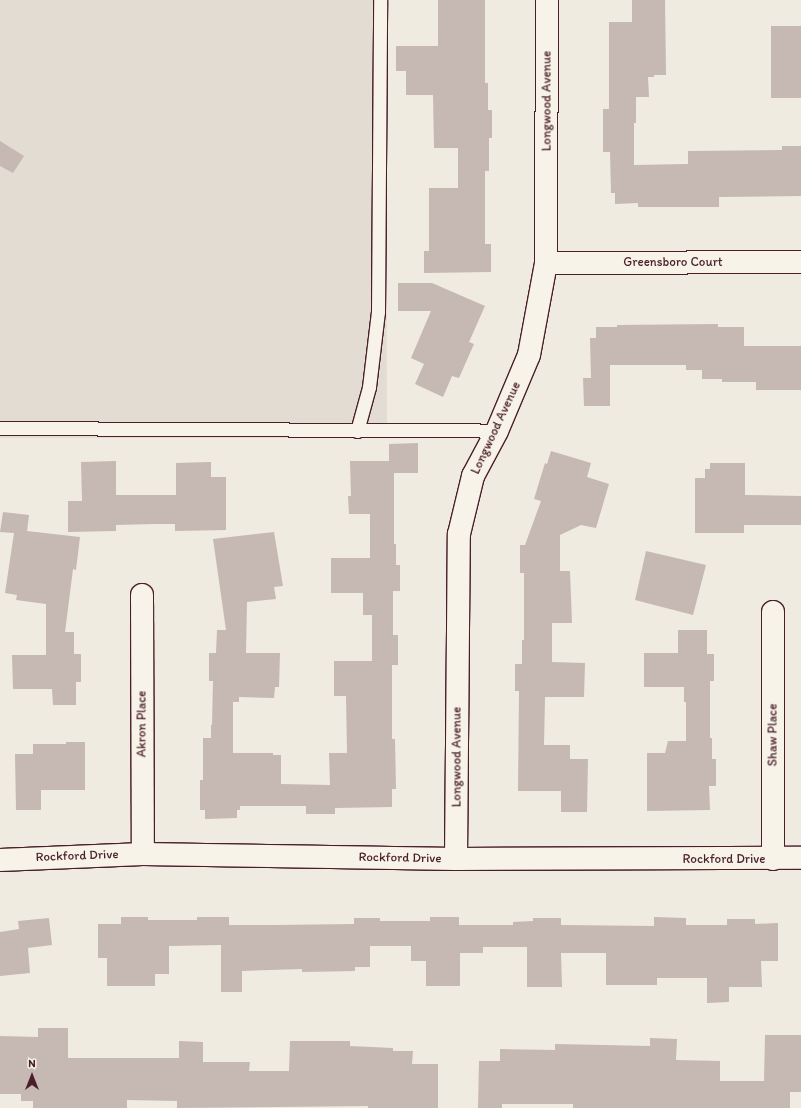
<!DOCTYPE html>
<style>
body{margin:0}
#map{position:relative;width:801px;height:1108px;overflow:hidden;background:#f0ebe0;font-family:Itim,sans-serif}
div>[style]{position:absolute}
[style*='--x']{left:calc(var(--x)*1px);top:calc(var(--y)*1px);width:calc(var(--w)*1px);rotate:calc(var(--a)*1deg)}
.built>*{inset:0;background:#e3dcd2}
.building>*{inset:0;background:#c6b8b3}
.roads{filter:drop-shadow(1px 0 #4a1f2b) drop-shadow(-1px 0 #4a1f2b) drop-shadow(0 1px #4a1f2b) drop-shadow(0 -1px #4a1f2b)}
.lane>*{height:13px;margin:-6.5px;padding:0 6.5px;transform-origin:6.5px;border-radius:6.5px;background:#f7f3e8}
.street>*{height:22px;margin:-11px;padding:0 11px;transform-origin:11px;border-radius:11px;background:#f7f3e8}
span{translate:-50% -50%;white-space:nowrap;text-align:center;line-height:1.15;-webkit-text-stroke:3px #f7f3e8;paint-order:stroke}
.street-label{font-size:13px;color:#4a1f2b}
.north{position:absolute;left:12px;top:1056px;width:40px;height:40px;-webkit-text-stroke:3px #f7f3e8;paint-order:stroke;rotate:0deg;font-size:11px;font-weight:700;line-height:16px;text-align:center;color:#4a1f2b}
.north::after{content:'';display:block;margin:auto;width:14px;height:18px;background:#4a1f2b;clip-path:polygon(50% 0,100% 100%,50% 72%,0 100%)}
</style>
<div id="map">
<div class="built">
<i style="clip-path:polygon(0 0,386px 0,387px 438px,0 438px)"></i>
</div>
<div class="building">
<i style="clip-path:polygon(438px 0,485px 0,485px 83px,488px 83px,488px 110px,492px 110px,492px 138px,489px 138px,489px 171px,485px 171px,485px 244px,491px 244px,491px 272px,424px 273px,424px 251px,429px 251px,429px 188px,458px 188px,458px 148px,434px 148px,433px 95px,406px 95px,406px 71px,396px 71px,396px 46px,438px 46px)"></i>
<i style="clip-path:polygon(632px 0,665px 0,666px 75px,654px 75px,654px 77px,648px 77px,649px 97px,636px 97px,636px 123px,634px 123px,634px 165px,688px 164px,688px 151px,782px 150px,782px 146px,801px 146px,801px 196px,719px 197px,719px 207px,638px 207px,638px 203px,615px 204px,615px 193px,611px 193px,610px 152px,603px 152px,603px 109px,609px 109px,609px 22px,632px 22px)"></i>
<i style="clip-path:polygon(771px 26px,801px 26px,801px 98px,771px 98px)"></i>
<i style="clip-path:polygon(0 141px,24px 156px,13px 173px,0 166px)"></i>
<i style="clip-path:polygon(398px 283px,432px 283px,485px 306px,469px 342px,474px 344px,459px 378px,452px 376px,443px 397px,415px 384px,424px 364px,411px 358px,431px 311px,398px 311px)"></i>
<i style="clip-path:polygon(718px 324px,718px 327px,744px 327px,744px 346px,801px 346px,801px 390px,756px 390px,756px 382px,722px 382px,722px 379px,702px 379px,702px 370px,686px 370px,686px 365px,610px 365px,610px 406px,584px 406px,583px 378px,591px 378px,590px 338px,596px 338px,596px 327px,617px 327px,617px 325px)"></i>
<i style="clip-path:polygon(418px 443px,418px 473px,394px 473px,394px 544px,396px 544px,396px 565px,400px 565px,400px 591px,393px 591px,393px 635px,398px 635px,398px 665px,392px 665px,392px 739px,395px 739px,396px 789px,392px 789px,392px 807px,335px 808px,335px 814px,306px 814px,306px 806px,240px 806px,240px 810px,237px 810px,237px 818px,205px 819px,205px 810px,200px 810px,200px 780px,203px 780px,203px 738px,211px 738px,211px 725px,212px 725px,213px 681px,209px 681px,209px 653px,216px 653px,217px 630px,226px 630px,213px 539px,274px 532px,283px 586px,274px 587px,276px 599px,247px 602px,246px 653px,280px 653px,279px 687px,275px 687px,274px 698px,239px 697px,239px 702px,233px 702px,233px 753px,273px 753px,273px 755px,281px 755px,281px 784px,330px 785px,329px 753px,347px 753px,346px 696px,334px 696px,334px 661px,372px 661px,372px 615px,363px 615px,363px 593px,331px 593px,331px 558px,370px 558px,370px 514px,349px 514px,348px 496px,351px 496px,350px 461px,389px 461px,389px 444px)"></i>
<i style="clip-path:polygon(551px 451px,591px 463px,587px 477px,609px 484px,596px 528px,581px 525px,560px 535px,560px 571px,570px 571px,572px 623px,552px 623px,552px 662px,585px 663px,584px 697px,545px 697px,544px 745px,570px 745px,570px 759px,588px 759px,587px 812px,561px 812px,561px 791px,518px 791px,519px 691px,515px 691px,515px 664px,522px 664px,522px 640px,524px 640px,524px 573px,520px 573px,520px 545px,525px 545px,541px 501px,534px 499px,545px 463px,547px 464px)"></i>
<i style="clip-path:polygon(116px 461px,116px 495px,176px 495px,176px 463px,211px 462px,211px 477px,226px 477px,226px 530px,175px 531px,175px 524px,154px 524px,116px 525px,116px 531px,68px 532px,68px 501px,82px 501px,81px 462px)"></i>
<i style="clip-path:polygon(710px 463px,745px 463px,745px 495px,801px 496px,801px 525px,744px 525px,744px 533px,695px 533px,695px 478px,705px 478px,705px 469px,710px 469px)"></i>
<i style="clip-path:polygon(3px 512px,29px 515px,27px 531px,80px 537px,76px 570px,73px 569px,65px 632px,74px 632px,74px 654px,81px 654px,81px 682px,76px 682px,76px 705px,53px 705px,52px 689px,13px 689px,12px 655px,46px 655px,46px 604px,16px 600px,17px 595px,5px 593px,14px 533px,0 532px)"></i>
<i style="clip-path:polygon(646px 551px,706px 565px,693px 615px,635px 600px)"></i>
<i style="clip-path:polygon(678px 630px,707px 630px,707px 654px,714px 654px,714px 681px,710px 681px,710px 738px,712px 738px,712px 759px,716px 759px,716px 786px,709px 786px,710px 810px,647px 811px,647px 753px,665px 753px,668px 741px,686px 741px,686px 702px,684px 702px,684px 687px,644px 687px,644px 653px,678px 653px)"></i>
<i style="clip-path:polygon(66px 742px,85px 742px,85px 790px,41px 790px,41px 810px,16px 810px,15px 754px,33px 754px,33px 744px,66px 744px)"></i>
<i style="clip-path:polygon(121px 917px,148px 917px,148px 920px,197px 920px,197px 917px,229px 917px,229px 925px,277px 925px,354px 924px,354px 918px,380px 918px,380px 921px,430px 921px,430px 917px,459px 917px,459px 925px,513px 925px,513px 922px,533px 921px,533px 918px,561px 918px,561px 925px,654px 926px,654px 917px,686px 918px,686px 925px,727px 925px,727px 919px,755px 919px,755px 924px,778px 923px,778px 961px,761px 961px,762px 987px,729px 987px,729px 1002px,707px 1003px,707px 978px,657px 978px,657px 985px,606px 985px,606px 953px,561px 953px,562px 987px,527px 987px,527px 947px,483px 947px,483px 953px,460px 953px,460px 986px,426px 986px,426px 961px,411px 961px,411px 946px,370px 946px,370px 967px,355px 967px,355px 971px,302px 972px,302px 969px,242px 971px,242px 992px,221px 992px,221px 945px,169px 946px,169px 974px,155px 974px,155px 986px,107px 986px,107px 958px,98px 958px,98px 924px,121px 924px)"></i>
<i style="clip-path:polygon(49px 918px,52px 945px,28px 948px,30px 973px,0 976px,0 932px,19px 929px,18px 921px)"></i>
<i style="clip-path:polygon(38px 1028px,68px 1028px,68px 1058px,179px 1058px,179px 1041px,203px 1042px,203px 1062px,250px 1062px,249px 1071px,289px 1071px,290px 1041px,350px 1041px,350px 1046px,393px 1048px,393px 1051px,413px 1051px,412px 1064px,438px 1064px,438px 1108px,368px 1108px,368px 1106px,177px 1108px,177px 1101px,127px 1100px,127px 1108px,33px 1108px,33px 1101px,21px 1101px,21px 1094px,0 1094px,0 1036px,38px 1037px)"></i>
<i style="clip-path:polygon(765px 1035px,801px 1035px,801px 1092px,790px 1092px,790px 1108px,573px 1108px,573px 1104px,502px 1104px,502px 1108px,478px 1108px,479px 1061px,500px 1061px,500px 1049px,555px 1050px,555px 1044px,650px 1046px,650px 1038px,677px 1039px,676px 1060px,720px 1061px,720px 1081px,764px 1081px)"></i>
</div>
<div class="roads">
<div class="lane">
<i style="--x:0;--y:428;--w:497;--a:0.3"></i>
<i style="--x:357;--y:431;--w:46;--a:-74.7"></i>
<i style="--x:369;--y:387;--w:76;--a:-83.2"></i>
<i style="--x:378;--y:312;--w:312;--a:-89.6"></i>
</div>
<div class="street">
<i style="--x:546;--y:263;--w:255;--a:-0.2"></i>
<i style="--x:142;--y:595;--w:259;--a:89.8"></i>
<i style="--x:773;--y:612;--w:247;--a:90"></i>
<i style="--x:456;--y:859;--w:325;--a:-89.5"></i>
<i style="--x:459;--y:534;--w:60;--a:-76.4"></i>
<i style="--x:473;--y:476;--w:51;--a:-61.9"></i>
<i style="--x:497;--y:431;--w:82;--a:-67.2"></i>
<i style="--x:529;--y:355;--w:94;--a:-79.5"></i>
<i style="--x:546;--y:263;--w:263;--a:-89.8"></i>
<i style="--x:0;--y:860;--w:143;--a:-2.4"></i>
<i style="--x:143;--y:854;--w:313;--a:0.9"></i>
<i style="--x:456;--y:859;--w:345;--a:-0.2"></i>
</div>
</div>
<div class="street-label">
<span style="left:547px;top:101px;rotate:-90deg">Longwood Avenue</span>
<span style="left:673px;top:262px">Greensboro Court</span>
<span style="left:496px;top:428px;rotate:-65deg">Longwood Avenue</span>
<span style="left:142px;top:724px;rotate:-90deg">Akron Place</span>
<span style="left:773px;top:735px;rotate:-90deg">Shaw Place</span>
<span style="left:457px;top:757px;rotate:-90deg">Longwood Avenue</span>
<span style="left:77px;top:856px;rotate:-2deg">Rockford Drive</span>
<span style="left:400px;top:858px;rotate:1deg">Rockford Drive</span>
<span style="left:724px;top:859px">Rockford Drive</span>
</div>
<div class="north">N</div>
</div>
